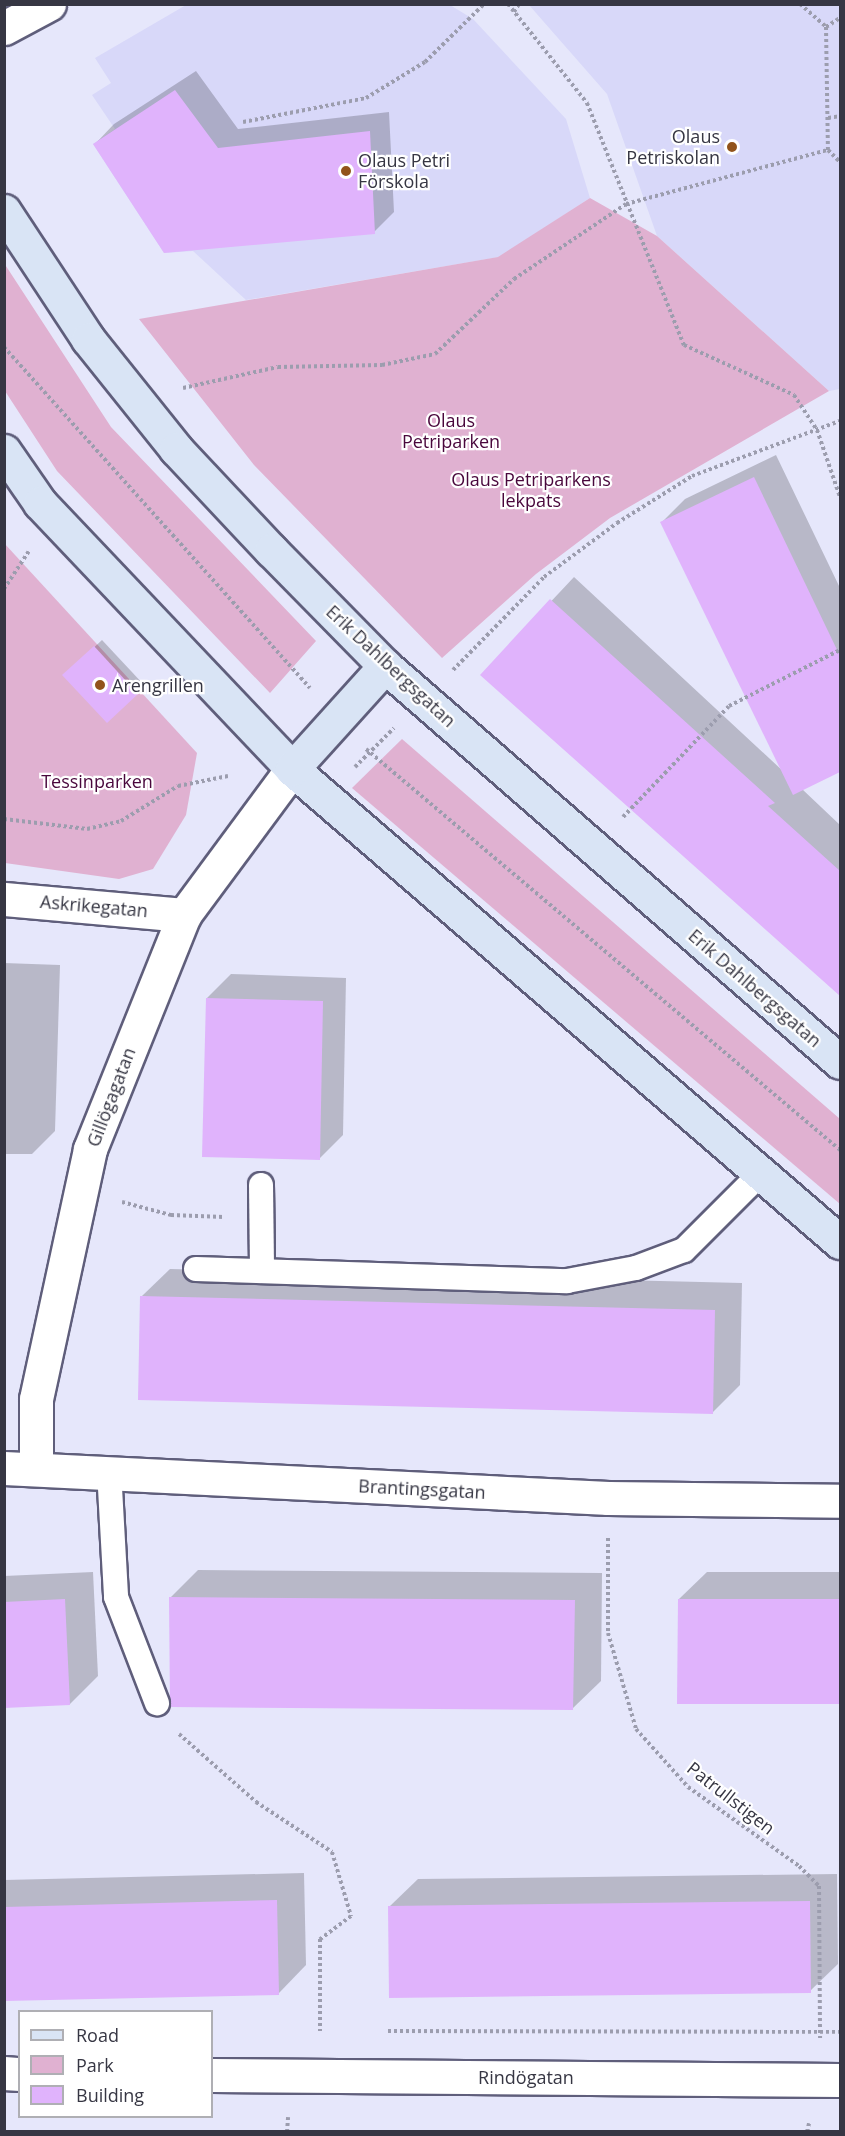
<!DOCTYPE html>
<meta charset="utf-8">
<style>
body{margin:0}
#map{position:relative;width:845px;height:2136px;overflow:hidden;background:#e6e7fb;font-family:"Open Sans",sans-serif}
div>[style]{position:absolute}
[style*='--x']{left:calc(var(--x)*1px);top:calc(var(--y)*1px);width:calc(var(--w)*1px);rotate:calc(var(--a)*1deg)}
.built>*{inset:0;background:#d8d8f9}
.green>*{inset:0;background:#e0b1d1}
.shadow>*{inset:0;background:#0003}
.building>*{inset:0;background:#e0b3fc}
.path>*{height:4px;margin-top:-2px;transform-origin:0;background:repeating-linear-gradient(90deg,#9c9dae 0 3px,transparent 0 6px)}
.roads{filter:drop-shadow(2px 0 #5f5e7b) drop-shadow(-2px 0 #5f5e7b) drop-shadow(0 2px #5f5e7b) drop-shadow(0 -2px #5f5e7b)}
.lane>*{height:24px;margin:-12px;padding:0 12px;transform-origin:12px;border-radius:12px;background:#fff}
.street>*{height:33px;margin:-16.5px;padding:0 16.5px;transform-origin:16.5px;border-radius:16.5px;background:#fff}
.secondary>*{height:33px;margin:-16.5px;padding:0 16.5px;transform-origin:16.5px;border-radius:16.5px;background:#d9e4f5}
.dots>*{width:16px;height:16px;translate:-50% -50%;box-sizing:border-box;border:3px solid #fff;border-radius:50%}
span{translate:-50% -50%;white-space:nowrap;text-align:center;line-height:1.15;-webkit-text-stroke:4.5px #fff;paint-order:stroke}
.poi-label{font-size:18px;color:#363643}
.right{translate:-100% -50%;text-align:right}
.left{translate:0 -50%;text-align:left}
.park-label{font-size:18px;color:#49073c}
.street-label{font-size:18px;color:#363643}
.frame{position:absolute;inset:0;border:6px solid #363643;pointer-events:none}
.legend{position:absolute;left:18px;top:2010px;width:195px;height:108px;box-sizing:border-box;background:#fff;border:2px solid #afafb4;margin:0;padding:8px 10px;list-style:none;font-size:18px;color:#363643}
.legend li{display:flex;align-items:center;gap:12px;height:30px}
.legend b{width:30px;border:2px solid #afafb4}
</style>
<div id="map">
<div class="built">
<i style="clip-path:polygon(186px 5px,450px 5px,473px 19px,566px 119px,590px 198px,499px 257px,246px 300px,193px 251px,164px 253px,93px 144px,115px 129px,92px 95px,111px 83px,95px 58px)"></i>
<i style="clip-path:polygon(529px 5px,840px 5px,840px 389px,829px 391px,657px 236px,607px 94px)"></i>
</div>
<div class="green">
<i style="clip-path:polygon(590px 198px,657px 236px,829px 391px,610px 518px,536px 574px,442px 658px,254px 465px,139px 319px,498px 257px)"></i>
<i style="clip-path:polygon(4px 263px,111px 427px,316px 641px,270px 693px,57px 471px,5px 391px)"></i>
<i style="clip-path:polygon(4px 543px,197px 753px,186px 815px,153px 869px,119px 879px,5px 863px)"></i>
<i style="clip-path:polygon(402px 739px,840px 1119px,840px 1204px,352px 788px)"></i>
</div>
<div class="shadow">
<i style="clip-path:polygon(196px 71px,238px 129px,389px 112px,394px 212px,374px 232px,95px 144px,114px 124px)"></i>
<i style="clip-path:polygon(776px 455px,840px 588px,840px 771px,802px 789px,840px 825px,840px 994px,482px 675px,574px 577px,784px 772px,662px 522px,685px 499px)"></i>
<i style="clip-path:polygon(102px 640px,145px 686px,107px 721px,72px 668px)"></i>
<i style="clip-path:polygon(4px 963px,60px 965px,55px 1131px,32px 1154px,4px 1154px)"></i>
<i style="clip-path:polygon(231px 974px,346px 978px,343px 1135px,319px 1159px,207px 998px)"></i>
<i style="clip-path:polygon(170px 1269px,742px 1283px,740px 1385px,712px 1413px,142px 1296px)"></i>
<i style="clip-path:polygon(198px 1570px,602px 1573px,601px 1681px,573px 1708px,170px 1598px)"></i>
<i style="clip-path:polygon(93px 1572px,98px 1676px,70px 1704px,4px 1707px,4px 1576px)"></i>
<i style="clip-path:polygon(707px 1572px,840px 1572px,840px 1703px,679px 1703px,679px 1599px)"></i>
<i style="clip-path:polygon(304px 1873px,306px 1965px,279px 1993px,4px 2000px,4px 1880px)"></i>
<i style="clip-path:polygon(837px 1874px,838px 1964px,810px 1991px,390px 1906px,418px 1879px)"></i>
</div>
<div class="building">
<i style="clip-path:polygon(175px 90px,218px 148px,370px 131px,375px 234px,164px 253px,93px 144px)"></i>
<i style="clip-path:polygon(754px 477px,840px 656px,840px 772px,793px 795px,660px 522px)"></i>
<i style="clip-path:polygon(550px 599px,775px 803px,768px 806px,840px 871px,840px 996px,480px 675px)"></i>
<i style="clip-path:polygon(94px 646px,138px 694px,107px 723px,62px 675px)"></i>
<i style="clip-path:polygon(206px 998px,323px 1001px,320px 1160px,202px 1157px)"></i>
<i style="clip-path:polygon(140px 1296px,715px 1310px,713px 1414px,138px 1400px)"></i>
<i style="clip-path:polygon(169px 1597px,575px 1600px,573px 1710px,170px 1707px)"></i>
<i style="clip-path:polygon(65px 1599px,70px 1705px,4px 1708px,4px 1602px)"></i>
<i style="clip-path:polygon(678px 1599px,840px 1599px,840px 1704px,677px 1704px)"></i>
<i style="clip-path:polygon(277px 1900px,279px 1995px,4px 2001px,4px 1907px)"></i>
<i style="clip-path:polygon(810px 1901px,811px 1993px,389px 1998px,388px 1906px)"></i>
</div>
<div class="path">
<i style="--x:508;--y:4;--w:127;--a:51.4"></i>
<i style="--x:587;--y:103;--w:261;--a:68.2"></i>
<i style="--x:684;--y:345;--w:121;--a:24.4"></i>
<i style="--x:794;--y:395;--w:42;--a:56.7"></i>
<i style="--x:817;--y:430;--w:71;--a:71.1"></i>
<i style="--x:800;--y:4;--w:35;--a:41"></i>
<i style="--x:826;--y:27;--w:123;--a:89.1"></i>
<i style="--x:828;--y:150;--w:17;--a:45"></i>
<i style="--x:514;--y:12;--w:9;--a:-58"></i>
<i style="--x:826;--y:27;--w:17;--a:-33"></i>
<i style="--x:828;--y:118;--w:12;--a:-9"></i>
<i style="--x:243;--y:122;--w:125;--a:-11"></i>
<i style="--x:366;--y:98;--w:69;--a:-31.4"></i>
<i style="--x:425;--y:62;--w:83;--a:-44.5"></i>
<i style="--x:4;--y:347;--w:458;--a:48.1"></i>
<i style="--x:183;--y:388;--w:97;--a:-12.5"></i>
<i style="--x:278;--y:367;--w:104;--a:-1.1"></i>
<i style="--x:382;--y:365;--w:54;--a:-11.7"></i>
<i style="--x:435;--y:354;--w:109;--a:-43.5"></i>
<i style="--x:514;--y:279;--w:135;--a:-33.8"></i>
<i style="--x:626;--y:204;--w:209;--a:-15"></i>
<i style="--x:4;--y:589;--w:45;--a:-56.7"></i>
<i style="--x:453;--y:670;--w:130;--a:-45.6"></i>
<i style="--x:544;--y:577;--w:91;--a:-36.5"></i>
<i style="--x:617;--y:523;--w:89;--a:-32.1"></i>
<i style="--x:692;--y:476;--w:158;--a:-20.4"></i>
<i style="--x:366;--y:749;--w:621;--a:40.23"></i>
<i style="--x:355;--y:767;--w:55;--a:-45"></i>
<i style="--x:623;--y:817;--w:153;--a:-46.3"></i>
<i style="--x:729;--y:706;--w:124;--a:-26.8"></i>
<i style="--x:4;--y:819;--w:84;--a:6.9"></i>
<i style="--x:87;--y:829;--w:35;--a:-13"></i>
<i style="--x:121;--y:821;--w:67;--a:-31.6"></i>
<i style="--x:178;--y:786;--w:51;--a:-11.3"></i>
<i style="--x:122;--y:1202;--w:51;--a:14.9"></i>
<i style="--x:171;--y:1215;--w:53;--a:2.2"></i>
<i style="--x:608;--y:1538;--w:95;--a:90"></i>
<i style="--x:608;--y:1633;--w:100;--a:73.7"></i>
<i style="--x:636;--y:1729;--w:78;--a:48.1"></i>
<i style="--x:688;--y:1787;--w:136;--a:35.4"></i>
<i style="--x:799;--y:1866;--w:28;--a:45"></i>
<i style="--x:819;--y:1886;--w:152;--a:89.6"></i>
<i style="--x:179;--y:1734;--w:103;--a:41.4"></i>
<i style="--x:256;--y:1802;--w:91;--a:33.3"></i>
<i style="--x:332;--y:1852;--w:67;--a:73.5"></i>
<i style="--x:351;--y:1916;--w:39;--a:143"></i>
<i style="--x:320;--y:1939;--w:92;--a:90"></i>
<i style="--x:388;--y:2031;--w:452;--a:0.1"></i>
<i style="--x:287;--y:2132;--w:15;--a:-86"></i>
<i style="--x:807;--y:2132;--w:9;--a:-77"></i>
</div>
<div class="roads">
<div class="lane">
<i style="--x:261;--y:1185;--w:86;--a:89.3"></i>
<i style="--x:196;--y:1269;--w:371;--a:1.9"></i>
<i style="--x:567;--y:1281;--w:70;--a:-10.7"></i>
<i style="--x:636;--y:1268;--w:51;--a:-20.6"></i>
<i style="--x:684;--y:1250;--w:109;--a:-45"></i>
<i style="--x:109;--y:1470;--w:127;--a:86.8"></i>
<i style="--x:116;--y:1597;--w:114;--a:68.9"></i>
</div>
<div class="street">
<i style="--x:4;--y:28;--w:51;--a:-28.1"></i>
<i style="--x:4;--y:899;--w:181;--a:5.1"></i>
<i style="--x:36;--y:1466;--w:67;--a:-90"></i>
<i style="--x:36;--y:1399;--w:256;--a:-77.8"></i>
<i style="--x:90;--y:1149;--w:252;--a:-68.1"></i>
<i style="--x:184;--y:915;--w:182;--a:-53.5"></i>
<i style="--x:4;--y:1468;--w:605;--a:2.84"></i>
<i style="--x:608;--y:1498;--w:232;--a:0.7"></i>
<i style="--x:4;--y:2073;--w:16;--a:4"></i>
<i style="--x:212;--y:2075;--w:628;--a:0.46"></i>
</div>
<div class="secondary">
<i style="--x:4;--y:211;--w:153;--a:56.7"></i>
<i style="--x:88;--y:339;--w:141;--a:51.3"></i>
<i style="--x:176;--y:449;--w:139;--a:46.8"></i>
<i style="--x:271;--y:550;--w:163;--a:45.5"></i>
<i style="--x:385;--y:666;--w:603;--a:41.03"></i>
<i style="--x:4;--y:451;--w:63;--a:55.3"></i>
<i style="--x:40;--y:503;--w:366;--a:46.5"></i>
<i style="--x:292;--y:769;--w:724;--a:40.8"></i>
<i style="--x:292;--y:769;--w:139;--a:-47.9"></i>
</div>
</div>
<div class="dots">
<i style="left:732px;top:147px;background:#92531b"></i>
<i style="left:346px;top:171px;background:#92531b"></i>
<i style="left:100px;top:685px;background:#92531b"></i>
</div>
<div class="poi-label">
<span class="right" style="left:720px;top:147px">Olaus<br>Petriskolan</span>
<span class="left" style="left:358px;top:171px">Olaus Petri<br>Förskola</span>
<span class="left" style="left:112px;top:685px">Arengrillen</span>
</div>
<div class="park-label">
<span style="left:451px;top:431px">Olaus<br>Petriparken</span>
<span style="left:531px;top:490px">Olaus Petriparkens<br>lekpats</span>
<span style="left:97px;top:781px">Tessinparken</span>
</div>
<div class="street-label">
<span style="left:391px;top:666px;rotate:43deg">Erik Dahlbergsgatan</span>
<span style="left:94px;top:906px;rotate:5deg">Askrikegatan</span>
<span style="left:755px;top:988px;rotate:41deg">Erik Dahlbergsgatan</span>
<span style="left:111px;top:1097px;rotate:-69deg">Gillögagatan</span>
<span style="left:422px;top:1489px;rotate:3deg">Brantingsgatan</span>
<span style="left:731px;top:1798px;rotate:38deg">Patrullstigen</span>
<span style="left:526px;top:2077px">Rindögatan</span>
</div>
<div class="frame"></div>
<ul class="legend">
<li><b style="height:8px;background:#d9e4f5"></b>Road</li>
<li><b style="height:16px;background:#e0b1d1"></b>Park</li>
<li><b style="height:16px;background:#e0b3fc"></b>Building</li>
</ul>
</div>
